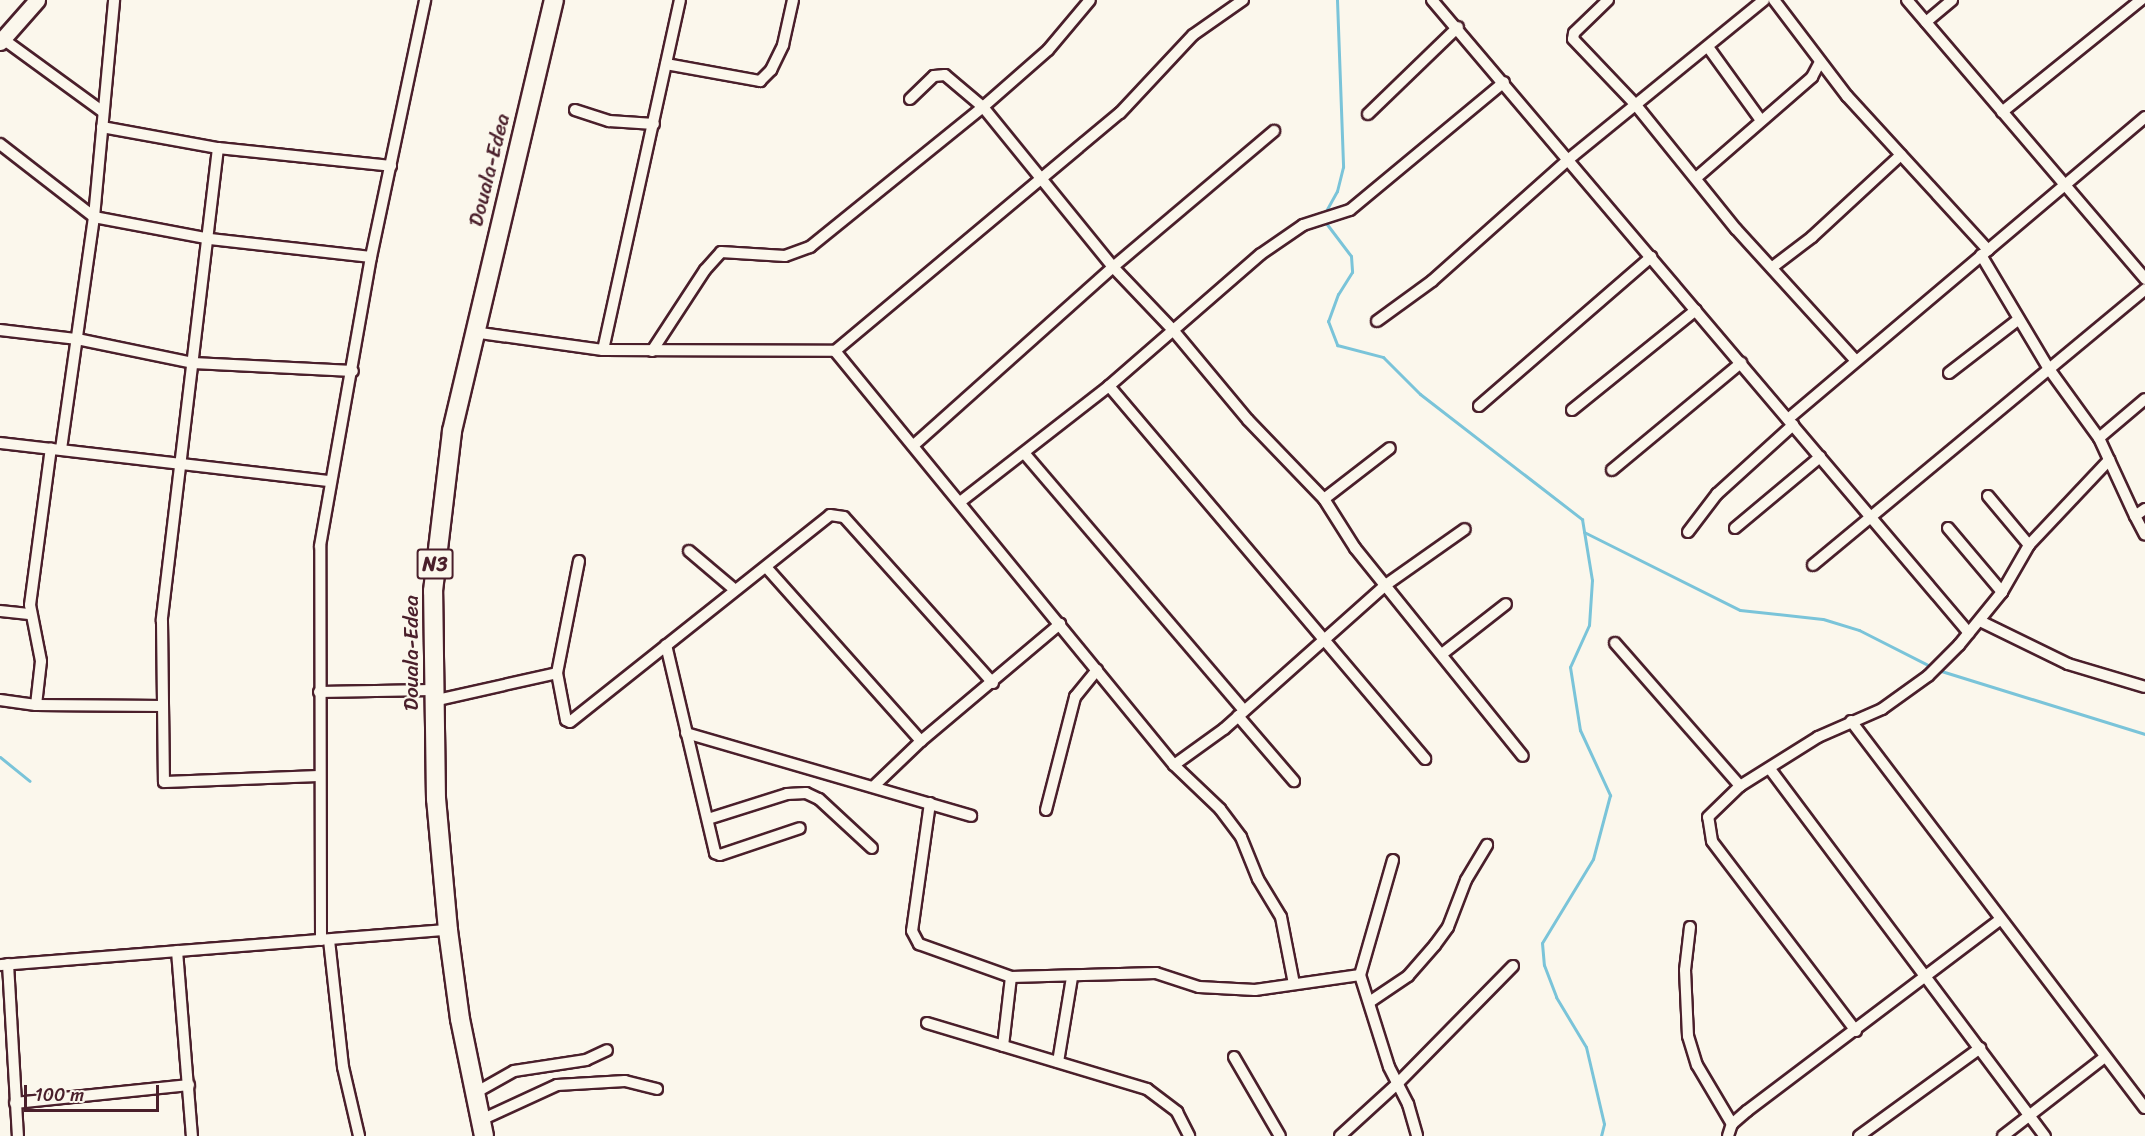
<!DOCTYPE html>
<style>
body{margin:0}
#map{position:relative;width:2145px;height:1136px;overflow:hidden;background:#fbf7ec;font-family:Sriracha,sans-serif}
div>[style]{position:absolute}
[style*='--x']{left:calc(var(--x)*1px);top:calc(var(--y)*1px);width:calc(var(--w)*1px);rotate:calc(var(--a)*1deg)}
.stream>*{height:3px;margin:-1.5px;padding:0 1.5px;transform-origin:1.5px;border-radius:1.5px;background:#7ac4d9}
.roads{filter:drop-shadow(2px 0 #4a1f2b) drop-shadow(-2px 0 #4a1f2b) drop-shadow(0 2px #4a1f2b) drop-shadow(0 -2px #4a1f2b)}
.minor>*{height:10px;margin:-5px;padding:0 5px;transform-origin:5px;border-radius:5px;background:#fbf7ec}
.secondary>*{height:15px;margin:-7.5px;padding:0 7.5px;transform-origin:7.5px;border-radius:7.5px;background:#fbf7ec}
.trunk>*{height:18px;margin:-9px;padding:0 9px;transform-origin:9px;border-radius:9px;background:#fbf7ec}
span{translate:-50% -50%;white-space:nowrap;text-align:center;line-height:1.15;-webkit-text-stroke:4.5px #fbf7ec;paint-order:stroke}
.shield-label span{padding:2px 4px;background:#fbf7ec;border:2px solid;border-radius:4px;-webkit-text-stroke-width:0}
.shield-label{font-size:20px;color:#4a1f2b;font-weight:700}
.street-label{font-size:21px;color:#4a1f2b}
.scale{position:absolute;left:24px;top:1085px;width:135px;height:27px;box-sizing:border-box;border:3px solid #4a1f2b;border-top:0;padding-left:8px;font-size:18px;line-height:21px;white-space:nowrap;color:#4a1f2b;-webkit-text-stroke:4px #fbf7ec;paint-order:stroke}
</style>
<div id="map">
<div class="stream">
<i style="--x:1337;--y:0;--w:167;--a:87.9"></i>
<i style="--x:1343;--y:167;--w:25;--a:104"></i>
<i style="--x:1337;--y:191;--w:23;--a:119"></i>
<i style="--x:1326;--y:211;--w:12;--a:90"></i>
<i style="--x:1326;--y:223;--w:41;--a:52.9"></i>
<i style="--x:1351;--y:256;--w:16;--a:86"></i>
<i style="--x:1352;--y:272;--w:26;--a:122"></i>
<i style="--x:1338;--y:294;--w:29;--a:110"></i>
<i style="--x:1328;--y:321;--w:26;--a:69"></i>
<i style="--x:1337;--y:345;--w:48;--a:14.6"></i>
<i style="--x:1383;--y:357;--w:52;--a:45"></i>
<i style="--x:1420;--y:394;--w:205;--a:37.7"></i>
<i style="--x:1582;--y:519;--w:62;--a:80.7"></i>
<i style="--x:1592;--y:580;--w:45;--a:93.8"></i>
<i style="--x:1589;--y:625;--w:46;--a:114.3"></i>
<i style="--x:1570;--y:667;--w:64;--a:81"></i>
<i style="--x:1580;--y:730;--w:72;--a:65.2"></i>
<i style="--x:1610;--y:795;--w:66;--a:104.9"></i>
<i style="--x:1593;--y:859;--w:98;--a:121.3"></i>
<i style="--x:1542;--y:943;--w:22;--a:85"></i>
<i style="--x:1544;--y:965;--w:34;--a:69"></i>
<i style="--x:1556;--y:997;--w:58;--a:59"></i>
<i style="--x:1586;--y:1047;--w:79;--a:76.8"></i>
<i style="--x:1604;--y:1124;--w:12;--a:104"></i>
<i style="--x:1584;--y:532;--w:174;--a:26.6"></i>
<i style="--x:1740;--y:610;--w:83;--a:6.2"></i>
<i style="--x:1823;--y:619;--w:38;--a:17"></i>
<i style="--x:1859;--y:630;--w:82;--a:26.9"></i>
<i style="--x:1938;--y:670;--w:217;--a:17.2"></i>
<i style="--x:0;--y:757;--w:38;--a:39"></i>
</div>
<div class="roads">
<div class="minor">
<i style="--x:1432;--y:0;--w:830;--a:49.69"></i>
<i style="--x:1608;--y:0;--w:47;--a:135.9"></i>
<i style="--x:1574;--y:33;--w:6;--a:99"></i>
<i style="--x:1573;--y:39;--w:90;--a:46.4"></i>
<i style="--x:1635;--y:104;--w:161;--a:51.1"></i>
<i style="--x:1736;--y:229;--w:178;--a:47.7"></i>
<i style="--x:1774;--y:0;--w:121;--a:52.8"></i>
<i style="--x:1847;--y:96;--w:209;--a:47.5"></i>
<i style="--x:1907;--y:0;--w:367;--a:49.5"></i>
<i style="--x:1926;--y:22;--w:34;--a:-40"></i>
<i style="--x:3;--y:39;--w:124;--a:36.1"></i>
<i style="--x:1708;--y:47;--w:89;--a:54.2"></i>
<i style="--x:666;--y:64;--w:96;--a:10.3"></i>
<i style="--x:760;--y:81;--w:16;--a:-45"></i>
<i style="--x:771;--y:70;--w:28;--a:-64"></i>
<i style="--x:783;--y:45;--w:46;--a:-77.5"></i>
<i style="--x:910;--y:99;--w:33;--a:-44"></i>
<i style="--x:934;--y:76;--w:11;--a:-5"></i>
<i style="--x:945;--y:75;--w:50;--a:40.1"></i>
<i style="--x:983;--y:107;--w:206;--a:50.9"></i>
<i style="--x:1113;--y:267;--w:87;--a:46.4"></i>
<i style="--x:1173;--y:330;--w:117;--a:50.2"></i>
<i style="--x:1248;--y:420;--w:110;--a:46.1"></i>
<i style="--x:1324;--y:499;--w:58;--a:57.7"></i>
<i style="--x:1355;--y:548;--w:267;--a:51.1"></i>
<i style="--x:575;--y:110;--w:36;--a:18"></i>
<i style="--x:609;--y:121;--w:45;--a:3.8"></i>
<i style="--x:2002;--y:112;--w:179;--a:-38.9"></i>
<i style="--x:1368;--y:114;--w:125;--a:-44"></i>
<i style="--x:102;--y:127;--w:118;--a:10.3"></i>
<i style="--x:218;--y:148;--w:174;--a:5.9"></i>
<i style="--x:0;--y:144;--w:119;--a:37.8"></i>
<i style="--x:94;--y:217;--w:118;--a:10.7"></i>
<i style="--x:210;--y:239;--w:162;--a:6.4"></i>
<i style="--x:218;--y:148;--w:476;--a:96.8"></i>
<i style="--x:162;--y:621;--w:161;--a:89.3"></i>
<i style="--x:164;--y:782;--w:156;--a:-2.2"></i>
<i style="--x:1696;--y:178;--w:154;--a:-41"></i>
<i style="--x:1812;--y:77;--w:17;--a:-62"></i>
<i style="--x:1981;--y:255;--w:133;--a:59.2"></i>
<i style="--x:2049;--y:369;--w:85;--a:54.1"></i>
<i style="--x:2099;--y:438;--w:86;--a:65.2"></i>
<i style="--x:1774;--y:266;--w:48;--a:-37.3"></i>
<i style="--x:1812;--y:237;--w:121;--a:-42.7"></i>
<i style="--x:1377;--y:321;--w:68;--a:-36"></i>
<i style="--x:1432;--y:281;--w:183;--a:-41.7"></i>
<i style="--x:1569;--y:159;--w:252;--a:-39.2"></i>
<i style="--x:0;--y:330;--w:78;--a:6.7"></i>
<i style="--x:77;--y:339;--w:118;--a:11.7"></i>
<i style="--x:193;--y:363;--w:160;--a:2.9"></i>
<i style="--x:473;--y:332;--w:131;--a:7.9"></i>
<i style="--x:603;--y:350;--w:232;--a:0.2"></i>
<i style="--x:835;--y:351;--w:371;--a:-39.9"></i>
<i style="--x:1120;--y:113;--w:107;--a:-46.9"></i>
<i style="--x:1193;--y:35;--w:61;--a:-35"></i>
<i style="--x:603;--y:350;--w:358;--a:-77.6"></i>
<i style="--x:652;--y:351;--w:97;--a:-56.8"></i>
<i style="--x:705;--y:270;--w:24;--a:-48"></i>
<i style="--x:721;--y:252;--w:64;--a:3.6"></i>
<i style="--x:785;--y:256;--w:27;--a:-20"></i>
<i style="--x:810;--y:247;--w:223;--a:-39"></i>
<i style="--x:983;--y:107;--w:86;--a:-41.2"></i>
<i style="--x:1048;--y:50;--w:65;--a:-50"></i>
<i style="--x:835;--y:351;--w:535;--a:50.69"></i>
<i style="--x:1174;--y:765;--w:64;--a:43.7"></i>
<i style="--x:1220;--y:809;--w:35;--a:53"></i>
<i style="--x:1241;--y:837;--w:45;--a:68"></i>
<i style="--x:1258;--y:879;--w:44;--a:58.8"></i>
<i style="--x:1281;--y:917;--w:68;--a:79"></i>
<i style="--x:1949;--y:373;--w:88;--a:-37.6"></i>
<i style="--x:1109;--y:386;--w:489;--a:49.7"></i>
<i style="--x:1479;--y:406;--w:228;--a:-40.9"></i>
<i style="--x:1572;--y:410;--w:159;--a:-38.9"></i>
<i style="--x:1788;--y:419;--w:468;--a:-40.2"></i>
<i style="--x:2099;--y:438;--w:60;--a:-40.3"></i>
<i style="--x:0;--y:443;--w:332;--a:6.6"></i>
<i style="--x:914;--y:445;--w:267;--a:-41.8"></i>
<i style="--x:1113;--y:267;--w:211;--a:-40.2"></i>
<i style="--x:61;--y:449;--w:234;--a:-81.9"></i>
<i style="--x:94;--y:217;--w:218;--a:-84.7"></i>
<i style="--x:1025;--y:454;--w:337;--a:49.5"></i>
<i style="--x:1612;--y:470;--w:168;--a:-39.7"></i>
<i style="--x:1988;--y:496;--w:64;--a:50.1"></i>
<i style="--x:1324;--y:499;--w:83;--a:-37.7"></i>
<i style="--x:960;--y:502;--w:189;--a:-37.9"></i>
<i style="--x:1109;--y:386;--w:201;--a:-41"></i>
<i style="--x:1261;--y:254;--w:51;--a:-34.6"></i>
<i style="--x:1303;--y:225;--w:49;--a:-17.7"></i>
<i style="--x:1350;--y:210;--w:200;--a:-39.7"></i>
<i style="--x:2145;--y:509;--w:12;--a:145"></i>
<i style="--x:2135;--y:516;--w:21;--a:62"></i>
<i style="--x:1735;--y:528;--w:111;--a:-39.9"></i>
<i style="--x:1948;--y:528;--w:84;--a:49.8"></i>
<i style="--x:1688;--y:532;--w:48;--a:-52.7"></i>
<i style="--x:1717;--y:494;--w:103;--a:-42.2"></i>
<i style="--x:689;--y:551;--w:59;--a:40.2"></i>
<i style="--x:579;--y:561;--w:114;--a:101.1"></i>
<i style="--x:557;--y:673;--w:48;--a:79.2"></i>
<i style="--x:566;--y:720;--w:4;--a:27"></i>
<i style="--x:570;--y:722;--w:332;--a:-38.5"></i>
<i style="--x:830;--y:515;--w:14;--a:8"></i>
<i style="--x:844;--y:517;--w:223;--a:48.1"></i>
<i style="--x:1813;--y:565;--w:432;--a:-39.7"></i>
<i style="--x:766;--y:567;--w:233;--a:48.3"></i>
<i style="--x:0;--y:611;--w:31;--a:6"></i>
<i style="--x:1980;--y:621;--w:98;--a:26"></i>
<i style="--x:2068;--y:664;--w:80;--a:16.6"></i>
<i style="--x:1615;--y:643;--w:190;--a:48.8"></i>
<i style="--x:666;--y:645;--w:214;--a:76.7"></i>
<i style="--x:715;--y:853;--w:5;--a:22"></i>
<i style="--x:720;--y:855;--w:84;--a:-18.6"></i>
<i style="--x:1442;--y:654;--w:81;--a:-38"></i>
<i style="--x:319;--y:692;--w:113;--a:-1"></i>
<i style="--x:0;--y:700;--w:36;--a:8"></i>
<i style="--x:36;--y:705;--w:127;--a:0.5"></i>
<i style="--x:433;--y:701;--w:127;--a:-12.7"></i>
<i style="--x:36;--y:705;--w:44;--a:-83.5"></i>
<i style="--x:41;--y:661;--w:57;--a:-101.1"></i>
<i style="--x:30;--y:605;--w:158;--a:-82.4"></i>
<i style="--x:1238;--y:716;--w:86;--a:49.3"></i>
<i style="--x:1851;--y:721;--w:486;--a:52.8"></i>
<i style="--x:686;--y:733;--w:297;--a:16.2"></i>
<i style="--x:1174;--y:765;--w:62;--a:-35.8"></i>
<i style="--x:1224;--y:729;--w:218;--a:-41.7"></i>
<i style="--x:1387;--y:584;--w:95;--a:-35.2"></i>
<i style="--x:1770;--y:769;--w:459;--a:53.2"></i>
<i style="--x:874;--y:786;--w:65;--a:-43.8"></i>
<i style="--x:921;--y:741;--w:182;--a:-40.1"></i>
<i style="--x:930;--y:803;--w:129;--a:98"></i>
<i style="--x:912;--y:931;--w:15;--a:62"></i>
<i style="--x:919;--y:944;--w:98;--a:19.7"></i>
<i style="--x:1011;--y:977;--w:145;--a:-1.6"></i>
<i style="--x:1156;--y:973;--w:45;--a:18"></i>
<i style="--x:1199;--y:987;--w:56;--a:3.1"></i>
<i style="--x:1255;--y:990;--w:106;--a:-8.1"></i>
<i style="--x:1046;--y:810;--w:117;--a:-75.6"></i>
<i style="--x:1075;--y:697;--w:35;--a:-51"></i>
<i style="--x:708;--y:819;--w:83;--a:-17.6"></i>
<i style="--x:787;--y:794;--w:19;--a:-3"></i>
<i style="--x:806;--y:793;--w:14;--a:25"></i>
<i style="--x:819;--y:799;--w:72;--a:42.8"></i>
<i style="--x:1393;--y:860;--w:120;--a:106"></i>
<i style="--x:1360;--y:975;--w:96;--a:72.5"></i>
<i style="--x:1389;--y:1067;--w:42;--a:62.8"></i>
<i style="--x:1408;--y:1104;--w:33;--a:74"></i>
<i style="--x:1690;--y:927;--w:43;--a:96.6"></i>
<i style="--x:1685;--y:970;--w:66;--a:87.4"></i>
<i style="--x:1688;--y:1036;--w:30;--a:73"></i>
<i style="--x:1697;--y:1065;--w:69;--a:59.3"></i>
<i style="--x:321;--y:940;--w:394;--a:-90.1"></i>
<i style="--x:320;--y:546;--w:293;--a:-80"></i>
<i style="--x:371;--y:257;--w:263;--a:-78.1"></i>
<i style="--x:329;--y:940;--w:128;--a:83.7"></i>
<i style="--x:343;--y:1067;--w:71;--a:76.9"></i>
<i style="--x:177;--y:951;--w:186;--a:85.4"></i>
<i style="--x:8;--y:964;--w:172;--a:86.7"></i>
<i style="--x:0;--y:965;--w:449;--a:-4.5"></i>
<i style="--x:1371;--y:1001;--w:45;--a:-34"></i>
<i style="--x:1408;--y:976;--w:41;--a:-48.9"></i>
<i style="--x:1435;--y:945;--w:22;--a:-54"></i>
<i style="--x:1448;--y:927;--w:50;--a:-69"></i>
<i style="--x:1466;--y:880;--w:41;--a:-59"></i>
<i style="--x:927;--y:1023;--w:230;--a:16.7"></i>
<i style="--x:1147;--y:1089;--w:38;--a:37"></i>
<i style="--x:1177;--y:1112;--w:27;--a:63"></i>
<i style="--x:1856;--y:1031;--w:238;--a:-127.2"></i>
<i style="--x:1712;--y:841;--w:24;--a:-99"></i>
<i style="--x:1708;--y:817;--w:45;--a:-44.1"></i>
<i style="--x:1740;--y:786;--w:92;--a:-32.1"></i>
<i style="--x:1818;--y:737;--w:70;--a:-23.6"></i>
<i style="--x:1882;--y:709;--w:57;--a:-35.7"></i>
<i style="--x:1928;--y:676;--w:44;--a:-45"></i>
<i style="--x:1959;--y:645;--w:68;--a:-50.9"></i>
<i style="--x:2002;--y:592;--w:54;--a:-60.1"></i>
<i style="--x:2029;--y:545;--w:117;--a:-46.7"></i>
<i style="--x:1003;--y:1046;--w:69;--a:-83.4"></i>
<i style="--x:1234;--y:1057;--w:91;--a:59.8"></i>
<i style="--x:1058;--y:1062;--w:86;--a:-80.6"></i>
<i style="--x:475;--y:1093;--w:45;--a:-29.4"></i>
<i style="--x:514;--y:1071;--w:73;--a:-8.7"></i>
<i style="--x:586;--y:1060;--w:23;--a:-25"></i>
<i style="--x:15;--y:1103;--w:175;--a:-5.9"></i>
<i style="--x:481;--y:1120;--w:84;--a:-24.7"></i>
<i style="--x:557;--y:1085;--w:68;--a:-3.4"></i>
<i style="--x:625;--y:1081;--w:33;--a:14"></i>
<i style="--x:1340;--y:1136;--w:79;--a:-42.4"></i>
<i style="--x:1398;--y:1083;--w:164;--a:-45.5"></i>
<i style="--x:1728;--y:1136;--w:13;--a:-72"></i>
<i style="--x:1732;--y:1124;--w:20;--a:-41"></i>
<i style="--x:1747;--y:1111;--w:318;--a:-37.1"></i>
<i style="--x:1859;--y:1136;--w:150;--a:-36"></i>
<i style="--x:2003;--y:1136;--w:129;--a:-37.8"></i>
</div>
<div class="secondary">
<i style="--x:0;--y:42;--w:56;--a:-48.6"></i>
</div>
<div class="trunk">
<i style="--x:484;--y:1136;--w:119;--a:-101.6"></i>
<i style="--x:460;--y:1019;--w:90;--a:-97.7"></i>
<i style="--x:448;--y:930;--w:132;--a:-95.2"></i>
<i style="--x:436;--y:799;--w:208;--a:-90.8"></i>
<i style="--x:433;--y:591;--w:161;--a:-83.2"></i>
<i style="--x:452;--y:431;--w:443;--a:-76.7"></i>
</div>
</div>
<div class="shield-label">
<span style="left:435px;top:564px">N3</span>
</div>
<div class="street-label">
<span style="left:489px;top:170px;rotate:-76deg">Douala-Edea</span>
<span style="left:411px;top:653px;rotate:-90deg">Douala-Edea</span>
</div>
<div class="scale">100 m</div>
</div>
